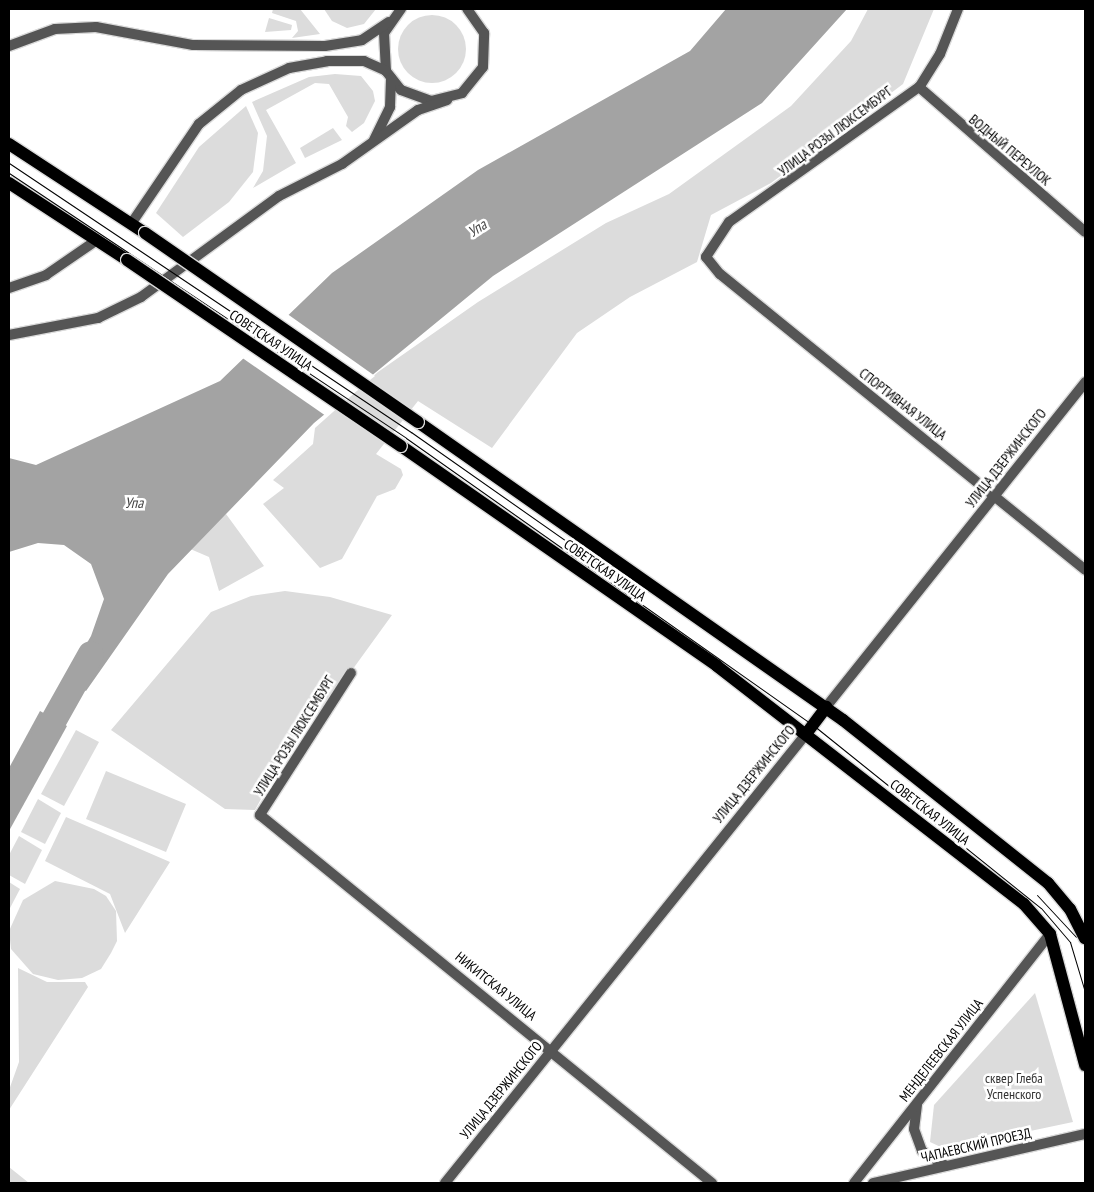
<!DOCTYPE html>
<meta charset="utf-8">
<style>
body{margin:0}
#map{position:relative;width:1094px;height:1192px;overflow:hidden;background:#fff;font-family:"PT Sans Narrow",sans-serif}
div>[style]{position:absolute}
[style*='--x']{left:calc(var(--x)*1px);top:calc(var(--y)*1px);width:calc(var(--w)*1px);rotate:calc(var(--a)*1deg)}
.green>*{inset:0;background:#dcdcdc}
.round{border-radius:50%}
.water>*{inset:0;background:#a3a3a3}
.pier>*{inset:0;background:#fff}
.river>*{height:26px;margin:-13px;padding:0 13px;transform-origin:13px;border-radius:13px;background:#a3a3a3}
.roads{filter:drop-shadow(1px 0 #dbdbdb) drop-shadow(-1px 0 #dbdbdb) drop-shadow(0 1px #dbdbdb) drop-shadow(0 -1px #dbdbdb)}
.street>*{height:10px;margin:-5px;padding:0 5px;transform-origin:5px;border-radius:5px;background:#555}
.primary>*{height:12px;margin:-6px;padding:0 6px;transform-origin:6px;border-radius:6px;background:#000}
.tram>*{height:1px;margin:-0.5px;padding:0 0.5px;transform-origin:0.5px;border-radius:0.5px;background:#000}
.bridges{filter:drop-shadow(1px 0 #dbdbdb) drop-shadow(-1px 0 #dbdbdb) drop-shadow(0 1px #dbdbdb) drop-shadow(0 -1px #dbdbdb)}
.primary-bridge>*{height:12px;margin:-6px;padding:0 6px;transform-origin:6px;border-radius:6px;background:#000}
span{translate:-50% -50%;white-space:nowrap;text-align:center;line-height:1.15;-webkit-text-stroke:5px #fff;paint-order:stroke}
.street-label{font-size:14px;color:#000}
.park-label{font-size:14px;color:#333}
.water-label{font-size:15px;color:#444;font-style:italic}
.frame{position:absolute;inset:0;border:10px solid #000;pointer-events:none}
</style>
<div id="map">
<div class="green">
<i style="clip-path:polygon(273px 9px,300px 9px,320px 34px,292px 38px,298px 31px,296px 21px,272px 13px)"></i>
<i style="clip-path:polygon(324px 9px,376px 9px,364px 24px,347px 28px,332px 21px)"></i>
<i style="clip-path:polygon(868px 9px,934px 9px,903px 84px,771px 183px,711px 215px,697px 262px,630px 297px,577px 333px,492px 448px,418px 401px,376px 454px,401px 469px,403px 475px,395px 489px,377px 496px,342px 559px,320px 568px,263px 504px,284px 488px,273px 480px,313px 444px,315px 428px,378px 372px,478px 302px,606px 223px,669px 194px,791px 106px,851px 41px)"></i>
<i class="round" style="left:398px;top:15px;width:68px;height:68px"></i>
<i style="clip-path:polygon(269px 18px,292px 25px,291px 30px,265px 32px)"></i>
<i style="clip-path:polygon(335px 74px,361px 76px,373px 91px,375px 101px,364px 123px,352px 132px,346px 126px,348px 117px,329px 84px,315px 83px,266px 110px,296px 163px,253px 188px,263px 171px,267px 136px,252px 102px,309px 77px)"></i>
<i style="clip-path:polygon(246px 106px,258px 133px,253px 172px,229px 202px,183px 237px,156px 213px,199px 147px)"></i>
<i style="clip-path:polygon(333px 128px,342px 140px,305px 158px,300px 148px)"></i>
<i style="clip-path:polygon(226px 514px,264px 566px,219px 591px,209px 557px,188px 548px)"></i>
<i style="clip-path:polygon(285px 591px,330px 597px,392px 615px,321px 713px,311px 707px,255px 810px,225px 809px,111px 730px,211px 612px,251px 596px)"></i>
<i style="clip-path:polygon(76px 730px,99px 742px,64px 806px,41px 794px)"></i>
<i style="clip-path:polygon(106px 771px,186px 804px,166px 852px,86px 819px)"></i>
<i style="clip-path:polygon(38px 799px,61px 813px,45px 844px,21px 832px)"></i>
<i style="clip-path:polygon(66px 817px,170px 862px,125px 933px,110px 894px,45px 861px)"></i>
<i style="clip-path:polygon(19px 836px,42px 850px,25px 884px,9px 875px,9px 855px)"></i>
<i style="clip-path:polygon(55px 881px,94px 889px,106px 896px,116px 911px,117px 941px,111px 953px,101px 969px,82px 978px,58px 980px,33px 974px,11px 949px,9px 931px,23px 900px)"></i>
<i style="clip-path:polygon(9px 882px,20px 889px,9px 910px)"></i>
<i style="clip-path:polygon(18px 968px,47px 982px,85px 982px,88px 987px,9px 1110px,9px 1090px,19px 1062px)"></i>
<i style="clip-path:polygon(1035px 993px,1073px 1122px,945px 1149px,930px 1142px,934px 1105px)"></i>
<i style="clip-path:polygon(9px 1167px,29px 1183px,9px 1183px)"></i>
</div>
<div class="water">
<i style="clip-path:polygon(726px 9px,847px 9px,762px 103px,493px 276px,314px 423px,168px 574px,86px 691px,66px 679px,91px 636px,104px 599px,91px 564px,64px 545px,38px 543px,9px 552px,9px 458px,36px 465px,220px 381px,332px 273px,478px 170px,690px 51px)"></i>
<i style="clip-path:polygon(40px 711px,67px 726px,9px 831px,9px 768px)"></i>
</div>
<div class="pier">
<i style="clip-path:polygon(286px 313px,375px 376px,326px 416px,241px 357px)"></i>
</div>
<div class="river">
<i style="--x:9;--y:800;--w:167;--a:-60.7"></i>
</div>
<div class="roads">
<div class="street">
<i style="--x:401;--y:9;--w:29;--a:125"></i>
<i style="--x:384;--y:33;--w:38;--a:87"></i>
<i style="--x:386;--y:71;--w:24;--a:52"></i>
<i style="--x:401;--y:90;--w:32;--a:20"></i>
<i style="--x:431;--y:101;--w:32;--a:-14"></i>
<i style="--x:462;--y:93;--w:33;--a:-51"></i>
<i style="--x:483;--y:67;--w:34;--a:-88"></i>
<i style="--x:484;--y:33;--w:29;--a:-125"></i>
<i style="--x:958;--y:9;--w:48;--a:111.8"></i>
<i style="--x:940;--y:54;--w:39;--a:122"></i>
<i style="--x:919;--y:87;--w:233;--a:144.6"></i>
<i style="--x:729;--y:222;--w:42;--a:123.3"></i>
<i style="--x:706;--y:257;--w:22;--a:51"></i>
<i style="--x:720;--y:274;--w:470;--a:39"></i>
<i style="--x:9;--y:46;--w:49;--a:-20.3"></i>
<i style="--x:55;--y:29;--w:41;--a:-2.8"></i>
<i style="--x:96;--y:27;--w:99;--a:10.5"></i>
<i style="--x:193;--y:45;--w:132;--a:0.4"></i>
<i style="--x:325;--y:46;--w:37;--a:-9"></i>
<i style="--x:362;--y:40;--w:32;--a:-34"></i>
<i style="--x:919;--y:87;--w:220;--a:41.1"></i>
<i style="--x:374;--y:140;--w:37;--a:-64"></i>
<i style="--x:390;--y:107;--w:29;--a:-88"></i>
<i style="--x:131;--y:224;--w:121;--a:-55.8"></i>
<i style="--x:199;--y:124;--w:54;--a:-39"></i>
<i style="--x:241;--y:90;--w:53;--a:-24.6"></i>
<i style="--x:289;--y:68;--w:39;--a:-10"></i>
<i style="--x:327;--y:61;--w:37;--a:0"></i>
<i style="--x:364;--y:61;--w:24;--a:24"></i>
<i style="--x:9;--y:288;--w:39;--a:-19"></i>
<i style="--x:46;--y:275;--w:62;--a:-34.5"></i>
<i style="--x:9;--y:335;--w:91;--a:-10.8"></i>
<i style="--x:98;--y:318;--w:48;--a:-26"></i>
<i style="--x:141;--y:297;--w:171;--a:-36.2"></i>
<i style="--x:279;--y:196;--w:71;--a:-26.9"></i>
<i style="--x:342;--y:164;--w:93;--a:-35.4"></i>
<i style="--x:418;--y:110;--w:31;--a:-19"></i>
<i style="--x:351;--y:673;--w:169;--a:122.7"></i>
<i style="--x:260;--y:815;--w:583;--a:39.15"></i>
<i style="--x:826;--y:707;--w:416;--a:-51.4"></i>
<i style="--x:917;--y:1105;--w:24;--a:97"></i>
<i style="--x:914;--y:1129;--w:23;--a:70"></i>
<i style="--x:922;--y:1151;--w:28;--a:32"></i>
<i style="--x:445;--y:1183;--w:576;--a:-51.2"></i>
<i style="--x:854;--y:1183;--w:317;--a:-51.8"></i>
<i style="--x:873;--y:1183;--w:218;--a:-13"></i>
</div>
<div class="primary">
<i style="--x:9;--y:144;--w:163;--a:33.2"></i>
<i style="--x:9;--y:183;--w:141;--a:33.1"></i>
<i style="--x:418;--y:422;--w:519;--a:35.04"></i>
<i style="--x:843;--y:720;--w:262;--a:38.5"></i>
<i style="--x:1048;--y:883;--w:34;--a:50"></i>
<i style="--x:1070;--y:909;--w:33;--a:63"></i>
<i style="--x:401;--y:446;--w:385;--a:34.8"></i>
<i style="--x:717;--y:666;--w:388;--a:37.8"></i>
<i style="--x:1024;--y:904;--w:40;--a:49"></i>
<i style="--x:1050;--y:934;--w:136;--a:75"></i>
<i style="--x:806;--y:734;--w:34;--a:-53"></i>
</div>
</div>
<div class="tram">
<i style="--x:9;--y:163;--w:484;--a:33.8"></i>
<i style="--x:411;--y:432;--w:276;--a:35.1"></i>
<i style="--x:9;--y:173;--w:477;--a:33.7"></i>
<i style="--x:406;--y:438;--w:498;--a:35.2"></i>
<i style="--x:813;--y:725;--w:292;--a:38.8"></i>
<i style="--x:1041;--y:908;--w:45;--a:49.5"></i>
<i style="--x:1070;--y:942;--w:52;--a:73.3"></i>
<i style="--x:1037;--y:895;--w:57;--a:47.1"></i>
</div>
<div class="bridges">
<div class="primary-bridge">
<i style="--x:145;--y:233;--w:332;--a:34.7"></i>
<i style="--x:127;--y:260;--w:331;--a:34.2"></i>
</div>
</div>
<div class="street-label">
<span style="left:835px;top:131px;rotate:-37deg">УЛИЦА РОЗЫ ЛЮКСЕМБУРГ</span>
<span style="left:1010px;top:150px;rotate:40deg">ВОДНЫЙ ПЕРЕУЛОК</span>
<span style="left:271px;top:340px;rotate:34deg">СОВЕТСКАЯ УЛИЦА</span>
<span style="left:903px;top:404px;rotate:38deg">СПОРТИВНАЯ УЛИЦА</span>
<span style="left:1006px;top:458px;rotate:-52deg">УЛИЦА ДЗЕРЖИНСКОГО</span>
<span style="left:605px;top:570px;rotate:35deg">СОВЕТСКАЯ УЛИЦА</span>
<span style="left:294px;top:736px;rotate:-58deg">УЛИЦА РОЗЫ ЛЮКСЕМБУРГ</span>
<span style="left:754px;top:774px;rotate:-51deg">УЛИЦА ДЗЕРЖИНСКОГО</span>
<span style="left:930px;top:812px;rotate:38deg">СОВЕТСКАЯ УЛИЦА</span>
<span style="left:496px;top:986px;rotate:39deg">НИКИТСКАЯ УЛИЦА</span>
<span style="left:941px;top:1050px;rotate:-52deg">МЕНДЕЛЕЕВСКАЯ УЛИЦА</span>
<span style="left:501px;top:1090px;rotate:-51deg">УЛИЦА ДЗЕРЖИНСКОГО</span>
<span style="left:976px;top:1145px;rotate:-13deg">ЧАПАЕВСКИЙ ПРОЕЗД</span>
</div>
<div class="park-label">
<span style="left:1014px;top:1086px">сквер Глеба<br>Успенского</span>
</div>
<div class="water-label">
<span style="left:477px;top:228px;rotate:-34deg">Упа</span>
<span style="left:134px;top:503px">Упа</span>
</div>
<div class="frame"></div>
</div>
